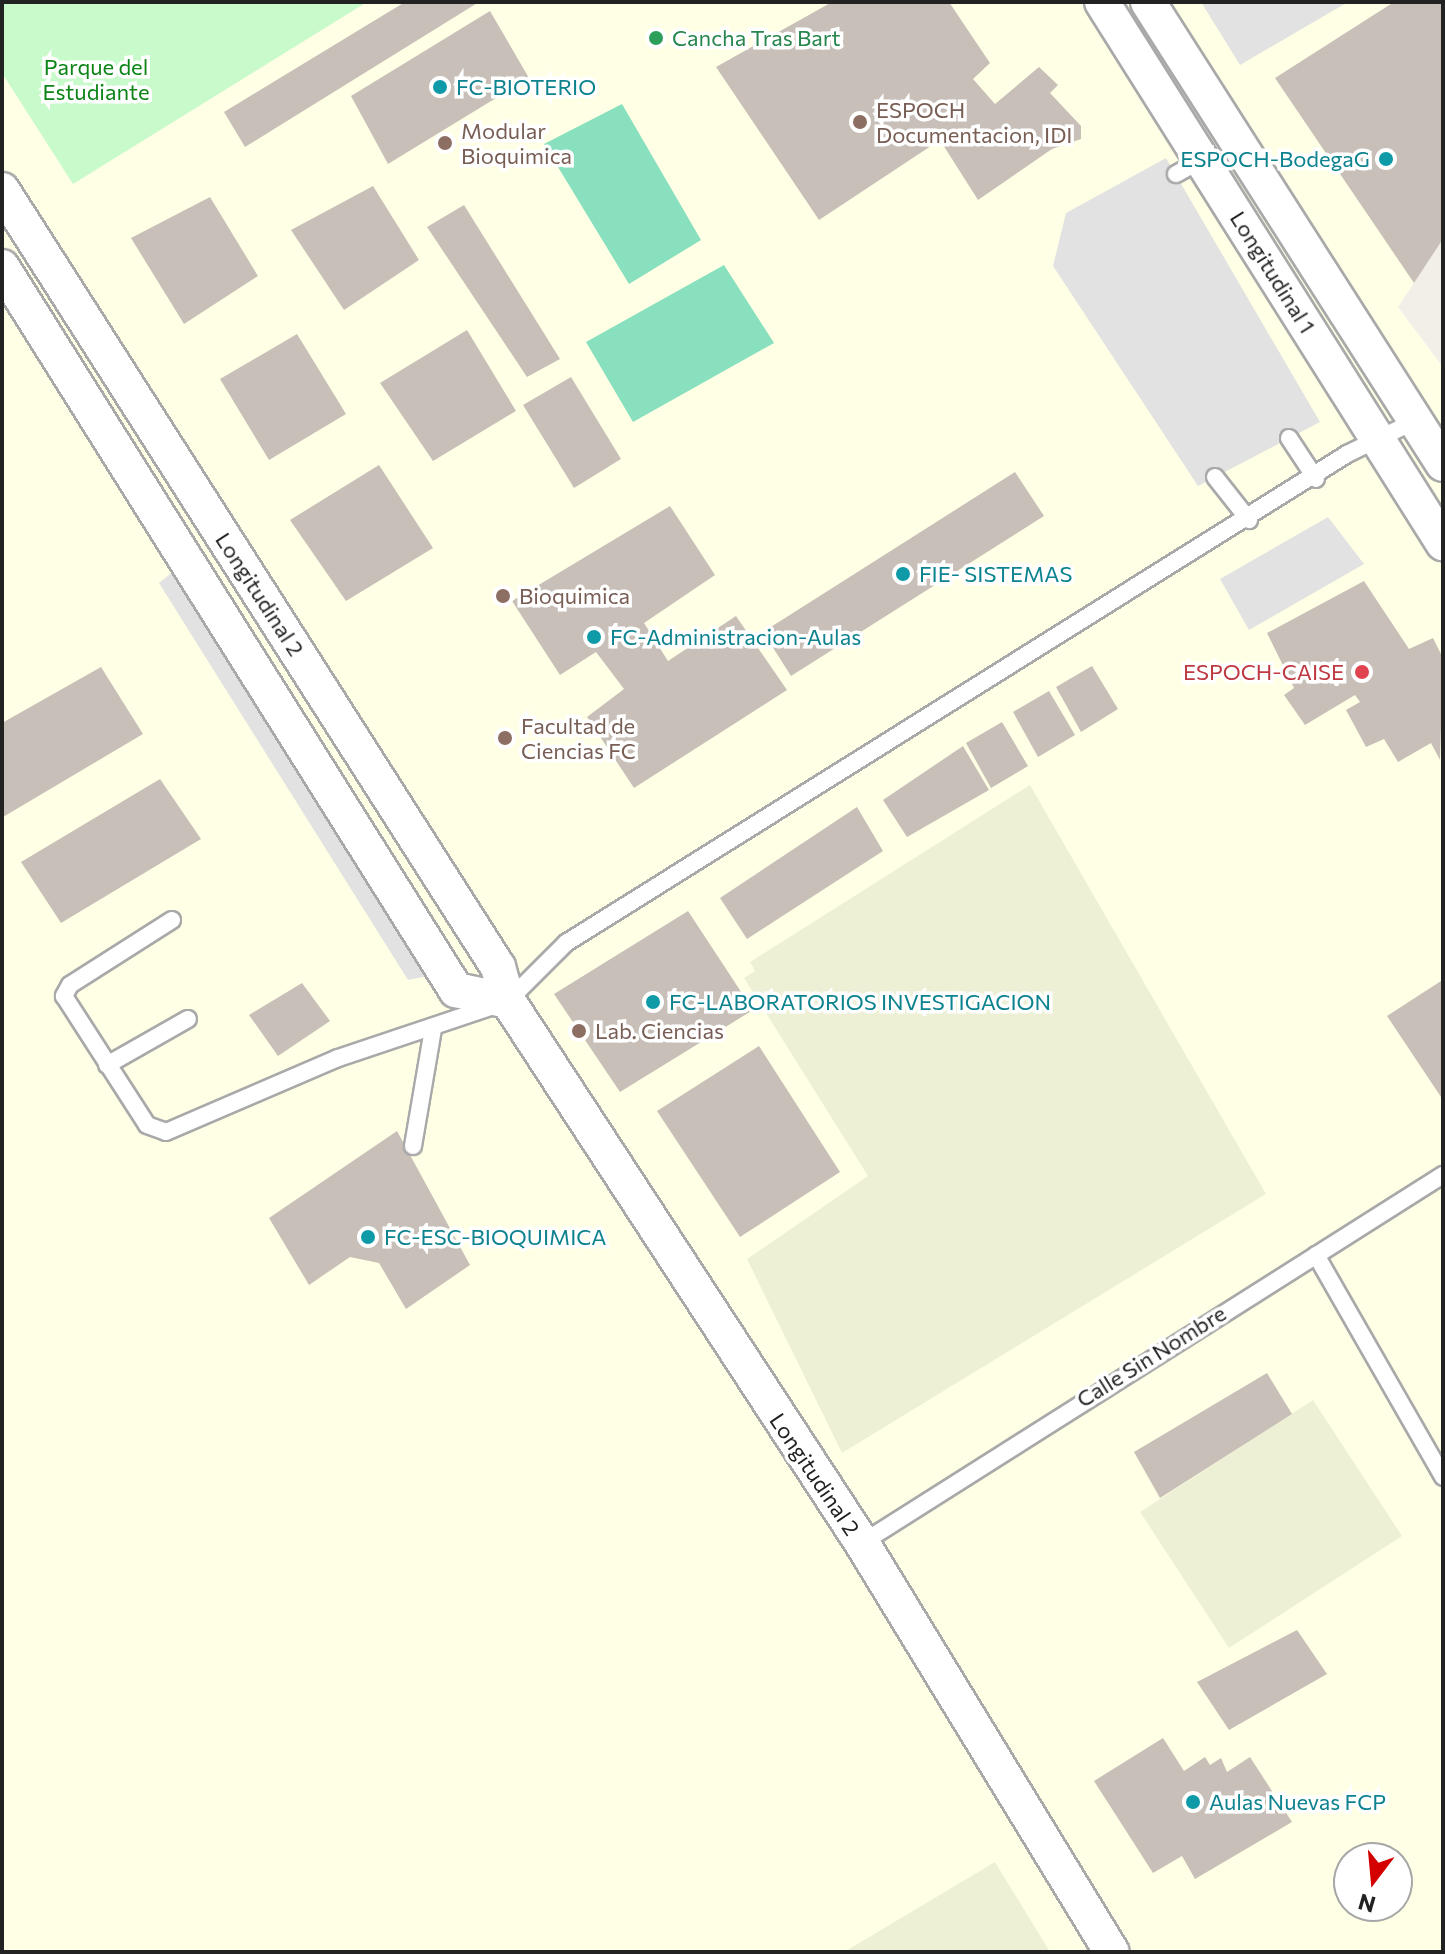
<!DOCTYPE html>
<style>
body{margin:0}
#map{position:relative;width:1445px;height:1954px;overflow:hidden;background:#f2efe9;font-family:Commissioner,sans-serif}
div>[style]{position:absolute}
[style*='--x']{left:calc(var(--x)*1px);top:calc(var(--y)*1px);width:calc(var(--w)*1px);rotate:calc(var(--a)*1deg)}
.education>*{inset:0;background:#ffffe5}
.farmland>*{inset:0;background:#eef0d5}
.park>*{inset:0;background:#c8facc}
.pitch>*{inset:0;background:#88e0be}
.parking>*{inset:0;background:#e2e2e2}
.building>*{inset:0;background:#c7bfb8}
.roads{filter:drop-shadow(2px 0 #a9a9a9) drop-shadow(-2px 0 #a9a9a9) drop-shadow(0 2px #a9a9a9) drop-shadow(0 -2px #a9a9a9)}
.service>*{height:16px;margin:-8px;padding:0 8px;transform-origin:8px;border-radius:8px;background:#fff}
.minor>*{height:34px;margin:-17px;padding:0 17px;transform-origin:17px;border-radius:17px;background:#fff}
.dots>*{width:22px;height:22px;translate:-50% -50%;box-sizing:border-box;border:4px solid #fff;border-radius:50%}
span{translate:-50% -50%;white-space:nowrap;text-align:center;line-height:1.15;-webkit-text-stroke:7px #fff;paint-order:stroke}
.leisure-label{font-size:22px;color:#27864d}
.left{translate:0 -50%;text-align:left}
.park-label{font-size:22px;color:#0c8416}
.culture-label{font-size:22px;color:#0d838f}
.right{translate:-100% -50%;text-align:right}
.education-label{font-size:22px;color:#785e54}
.street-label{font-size:22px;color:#222}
.health-label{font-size:22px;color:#be3a42}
.frame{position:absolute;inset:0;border:4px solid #222;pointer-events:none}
.north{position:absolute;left:1333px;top:1842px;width:80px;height:80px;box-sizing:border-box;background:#fff;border:2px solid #a7a7a7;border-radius:50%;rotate:196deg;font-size:22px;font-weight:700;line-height:32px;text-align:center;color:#222}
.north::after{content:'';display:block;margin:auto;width:28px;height:36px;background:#d40000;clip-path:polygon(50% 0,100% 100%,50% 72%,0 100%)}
</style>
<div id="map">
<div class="education">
<i style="clip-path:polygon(evenodd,2px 2px,1443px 2px,1443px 239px,1398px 307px,1443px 367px,1443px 1952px,2px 1952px,2px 2px,1349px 1858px,1397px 1858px,1397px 1906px,1349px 1906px,1349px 1858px)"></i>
</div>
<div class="farmland">
<i style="clip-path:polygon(1030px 785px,1266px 1194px,842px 1453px,747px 1259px,868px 1176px,744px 978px,755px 971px,750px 962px)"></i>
<i style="clip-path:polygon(1313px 1400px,1402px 1536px,1229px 1648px,1140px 1512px)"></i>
<i style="clip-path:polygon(995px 1862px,1050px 1952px,844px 1952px)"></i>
</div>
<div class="park">
<i style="clip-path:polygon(2px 2px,367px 2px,73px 184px,2px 73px)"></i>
</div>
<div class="pitch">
<i style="clip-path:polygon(622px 104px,701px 240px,629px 284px,544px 144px)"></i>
<i style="clip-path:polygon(724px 265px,774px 343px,633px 422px,586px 342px)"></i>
</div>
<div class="parking">
<i style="clip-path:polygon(1201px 2px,1348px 2px,1240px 65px)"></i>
<i style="clip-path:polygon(1166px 158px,1320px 422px,1198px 486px,1053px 266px,1066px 213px)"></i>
<i style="clip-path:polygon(1328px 517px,1364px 564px,1249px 630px,1220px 579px)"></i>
<i style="clip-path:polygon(175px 570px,432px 975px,408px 980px,159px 583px)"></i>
</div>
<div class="building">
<i style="clip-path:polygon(405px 2px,479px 2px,245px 147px,224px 112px)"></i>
<i style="clip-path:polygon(832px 2px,949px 2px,990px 63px,973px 79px,995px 104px,1039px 67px,1058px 85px,1050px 93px,1081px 126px,1081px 139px,1052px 149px,978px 200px,940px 140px,819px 220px,716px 67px)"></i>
<i style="clip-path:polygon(1394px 2px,1443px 2px,1443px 239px,1414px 283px,1275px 78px)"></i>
<i style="clip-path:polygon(490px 11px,529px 78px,388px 164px,351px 96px)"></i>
<i style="clip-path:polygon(373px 186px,419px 260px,344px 310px,291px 230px)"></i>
<i style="clip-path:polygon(210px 197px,258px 276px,184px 324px,131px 238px)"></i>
<i style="clip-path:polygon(464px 205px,560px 359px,527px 377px,427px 227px)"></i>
<i style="clip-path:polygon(467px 330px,516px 411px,433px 461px,380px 383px)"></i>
<i style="clip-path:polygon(297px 334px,346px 414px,269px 460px,220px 379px)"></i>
<i style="clip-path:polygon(571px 377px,621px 459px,574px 488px,523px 405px)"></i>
<i style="clip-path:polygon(379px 465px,433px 548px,346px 601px,290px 520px)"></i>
<i style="clip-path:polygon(1015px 472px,1044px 516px,791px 676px,763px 632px)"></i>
<i style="clip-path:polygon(670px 506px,715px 575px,644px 623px,668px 661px,736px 616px,787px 690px,634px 788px,587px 717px,624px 689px,596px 652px,560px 675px,512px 601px)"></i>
<i style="clip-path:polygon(1364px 581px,1409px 649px,1433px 638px,1443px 658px,1440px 760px,1431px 743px,1398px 762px,1384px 739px,1366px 747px,1346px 710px,1360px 702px,1355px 695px,1305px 725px,1284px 695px,1294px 688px,1267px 633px)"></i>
<i style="clip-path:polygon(1092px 666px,1118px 709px,1081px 732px,1056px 687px)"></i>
<i style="clip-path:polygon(101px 667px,143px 734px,3px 817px,2px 723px)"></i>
<i style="clip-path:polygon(1049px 691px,1075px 735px,1038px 757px,1013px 712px)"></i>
<i style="clip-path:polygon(1002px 722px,1028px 766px,991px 788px,966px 743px)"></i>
<i style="clip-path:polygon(963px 746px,989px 790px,907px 837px,883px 800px)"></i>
<i style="clip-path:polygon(160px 779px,201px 839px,61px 923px,21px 862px)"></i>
<i style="clip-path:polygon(857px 807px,883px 851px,747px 939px,720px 898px)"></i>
<i style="clip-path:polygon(688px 911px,753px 1010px,620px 1092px,554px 994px)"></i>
<i style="clip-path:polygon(1441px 981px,1443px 984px,1443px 1100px,1387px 1016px)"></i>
<i style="clip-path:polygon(302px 983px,330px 1021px,278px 1056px,249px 1015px)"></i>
<i style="clip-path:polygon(759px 1046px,840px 1172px,740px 1237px,657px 1111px)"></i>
<i style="clip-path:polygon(397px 1131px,470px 1265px,406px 1309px,379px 1263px,350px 1257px,309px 1285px,269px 1218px)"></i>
<i style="clip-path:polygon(1267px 1373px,1292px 1414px,1160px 1498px,1134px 1452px)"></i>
<i style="clip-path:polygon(1297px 1630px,1327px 1674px,1229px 1730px,1197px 1682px)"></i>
<i style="clip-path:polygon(1163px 1738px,1184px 1771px,1205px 1757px,1210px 1765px,1221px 1758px,1227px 1772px,1250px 1757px,1292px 1822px,1195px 1879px,1182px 1856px,1153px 1873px,1094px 1781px)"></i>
</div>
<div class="roads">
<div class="service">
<i style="--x:1176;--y:174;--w:31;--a:-29"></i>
<i style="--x:1289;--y:438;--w:49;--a:56.6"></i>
<i style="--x:1215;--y:477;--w:55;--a:51.7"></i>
<i style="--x:172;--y:920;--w:121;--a:147.5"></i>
<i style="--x:70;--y:985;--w:13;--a:119"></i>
<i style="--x:64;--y:996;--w:153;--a:57.2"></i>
<i style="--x:147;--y:1125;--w:20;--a:20"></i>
<i style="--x:166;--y:1132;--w:187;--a:-23.3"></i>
<i style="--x:338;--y:1058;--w:179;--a:-18.5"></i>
<i style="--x:508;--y:1001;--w:82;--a:-45"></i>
<i style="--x:566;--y:943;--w:921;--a:-32.05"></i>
<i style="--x:1347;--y:454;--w:73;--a:-25.9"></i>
<i style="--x:107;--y:1065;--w:93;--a:-29.6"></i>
<i style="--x:413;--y:1146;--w:119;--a:-80.3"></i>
<i style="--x:1316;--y:1255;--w:256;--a:60.2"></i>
<i style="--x:862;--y:1543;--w:688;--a:-32.35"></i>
</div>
<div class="minor">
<i style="--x:1102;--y:2;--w:640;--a:57.78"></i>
<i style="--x:1148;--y:2;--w:548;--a:57.44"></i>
<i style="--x:2;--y:190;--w:922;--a:57.45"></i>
<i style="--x:498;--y:967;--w:35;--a:74"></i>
<i style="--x:508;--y:1001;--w:647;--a:56.85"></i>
<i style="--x:862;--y:1543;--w:479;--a:58.6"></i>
<i style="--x:2;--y:267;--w:854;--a:57.87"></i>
<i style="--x:456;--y:990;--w:53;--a:11.9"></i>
</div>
</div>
<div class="dots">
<i style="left:656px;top:38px;background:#2e9e5b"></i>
<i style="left:440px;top:87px;background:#0f9aa8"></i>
<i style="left:860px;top:122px;background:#8d6e63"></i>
<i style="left:445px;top:143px;background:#8d6e63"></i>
<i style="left:1386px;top:159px;background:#0f9aa8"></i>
<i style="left:903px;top:574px;background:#0f9aa8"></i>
<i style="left:503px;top:596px;background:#8d6e63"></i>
<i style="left:594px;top:637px;background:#0f9aa8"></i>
<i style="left:1362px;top:672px;background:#e0444e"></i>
<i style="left:505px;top:738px;background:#8d6e63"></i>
<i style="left:653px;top:1002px;background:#0f9aa8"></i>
<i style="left:579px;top:1031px;background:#8d6e63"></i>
<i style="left:368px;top:1237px;background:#0f9aa8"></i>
<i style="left:1193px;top:1802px;background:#0f9aa8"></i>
</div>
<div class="leisure-label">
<span class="left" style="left:672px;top:38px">Cancha Tras Bart</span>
</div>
<div class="park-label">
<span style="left:96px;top:79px">Parque del<br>Estudiante</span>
</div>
<div class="culture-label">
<span class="left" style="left:456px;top:87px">FC-BIOTERIO</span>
<span class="right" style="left:1370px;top:159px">ESPOCH-BodegaG</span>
<span class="left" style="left:919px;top:574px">FIE- SISTEMAS</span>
<span class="left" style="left:610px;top:637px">FC-Administracion-Aulas</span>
<span class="left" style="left:669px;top:1002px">FC-LABORATORIOS INVESTIGACION</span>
<span class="left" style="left:384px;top:1237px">FC-ESC-BIOQUIMICA</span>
<span class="left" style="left:1209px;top:1802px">Aulas Nuevas FCP</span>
</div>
<div class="education-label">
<span class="left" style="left:876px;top:122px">ESPOCH<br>Documentacion, IDI</span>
<span class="left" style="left:461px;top:143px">Modular<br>Bioquimica</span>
<span class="left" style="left:519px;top:596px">Bioquimica</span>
<span class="left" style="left:521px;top:738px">Facultad de<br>Ciencias FC</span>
<span class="left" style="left:595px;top:1031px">Lab. Ciencias</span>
</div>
<div class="street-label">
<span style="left:1273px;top:272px;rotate:58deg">Longitudinal 1</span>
<span style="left:260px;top:594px;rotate:57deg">Longitudinal 2</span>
<span style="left:1151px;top:1356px;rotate:-32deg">Calle Sin Nombre</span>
<span style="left:815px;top:1474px;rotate:56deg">Longitudinal 2</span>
</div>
<div class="health-label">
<span class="right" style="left:1344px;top:672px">ESPOCH-CAISE</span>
</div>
<div class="frame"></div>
<div class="north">N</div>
</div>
